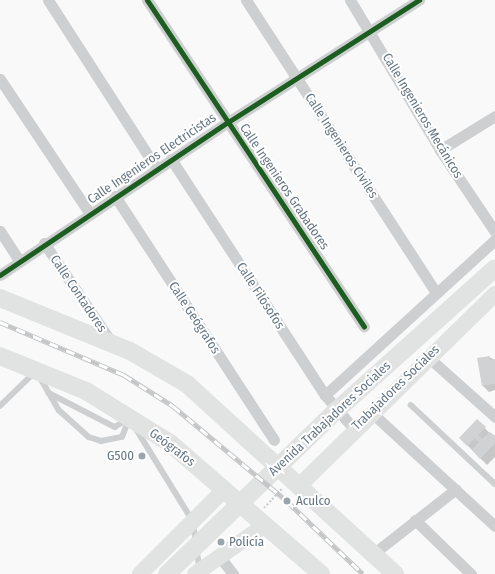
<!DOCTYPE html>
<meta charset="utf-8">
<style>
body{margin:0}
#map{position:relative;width:495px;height:574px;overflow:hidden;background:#f9f9f9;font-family:"Fira Sans Condensed",sans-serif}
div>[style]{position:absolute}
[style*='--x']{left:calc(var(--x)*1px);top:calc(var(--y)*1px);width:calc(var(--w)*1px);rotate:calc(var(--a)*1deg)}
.shadow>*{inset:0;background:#0003}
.building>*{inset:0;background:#d0d2d3}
.path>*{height:2px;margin-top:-1px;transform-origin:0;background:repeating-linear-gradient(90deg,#cbcccd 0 2px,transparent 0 4px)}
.lane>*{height:5.5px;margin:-2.75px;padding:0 2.75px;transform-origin:2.75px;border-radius:2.75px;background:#cecfd0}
.street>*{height:11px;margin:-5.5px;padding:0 5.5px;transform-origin:5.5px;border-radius:5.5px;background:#cecfd0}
.secondary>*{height:16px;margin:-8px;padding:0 8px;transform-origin:8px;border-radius:8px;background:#e1e2e2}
.primary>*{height:18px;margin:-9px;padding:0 9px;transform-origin:9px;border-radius:9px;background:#e1e2e2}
.rail>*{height:4.5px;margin-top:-2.25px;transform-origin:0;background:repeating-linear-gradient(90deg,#fff 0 9px,#c3c5c6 0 18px);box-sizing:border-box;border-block:1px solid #c3c5c6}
.cycleway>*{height:5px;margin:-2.5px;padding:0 2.5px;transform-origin:2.5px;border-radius:2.5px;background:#1b5e20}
.dots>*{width:11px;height:11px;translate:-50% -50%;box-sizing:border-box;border:2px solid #fff;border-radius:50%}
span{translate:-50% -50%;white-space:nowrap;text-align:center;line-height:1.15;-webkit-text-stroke:4px #fff;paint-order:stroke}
.street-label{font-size:13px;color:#657683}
.poi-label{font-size:13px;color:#657683}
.right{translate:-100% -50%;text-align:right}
.left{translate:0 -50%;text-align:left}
</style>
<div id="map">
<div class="shadow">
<i style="clip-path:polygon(489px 357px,495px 360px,495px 390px,489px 392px,483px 386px)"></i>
<i style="clip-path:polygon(477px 421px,495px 438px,495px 457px,487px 465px,460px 438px)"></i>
</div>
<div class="building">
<i style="clip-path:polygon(490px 356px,490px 360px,495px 359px,495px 384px,482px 386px,477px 358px)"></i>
<i style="clip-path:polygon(477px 419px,486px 427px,478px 435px,482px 439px,490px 432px,495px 436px,495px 443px,480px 459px,472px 450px,479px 442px,475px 438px,467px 446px,459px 438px)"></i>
</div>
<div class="path">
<i style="--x:264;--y:508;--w:26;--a:-47"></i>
</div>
<div class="lane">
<i style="--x:40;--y:377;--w:38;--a:60"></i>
<i style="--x:59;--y:410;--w:40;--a:42"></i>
<i style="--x:89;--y:437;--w:13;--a:18"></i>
<i style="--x:101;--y:441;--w:21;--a:-11"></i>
<i style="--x:122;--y:437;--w:18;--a:-68"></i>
<i style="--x:49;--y:393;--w:74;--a:27.3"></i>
<i style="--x:115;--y:427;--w:13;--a:-32"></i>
<i style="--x:411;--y:405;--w:115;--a:43.2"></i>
<i style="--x:0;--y:406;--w:47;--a:-44.1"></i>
<i style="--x:137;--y:430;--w:107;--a:58.4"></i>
<i style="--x:193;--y:521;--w:20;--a:81"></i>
<i style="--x:197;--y:550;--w:19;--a:81"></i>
</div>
<div class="street">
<i style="--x:48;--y:0;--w:201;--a:57.2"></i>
<i style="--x:147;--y:0;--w:392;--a:56.4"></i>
<i style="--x:246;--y:0;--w:349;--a:57"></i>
<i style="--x:350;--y:0;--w:175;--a:59"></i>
<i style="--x:440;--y:150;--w:99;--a:56.1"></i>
<i style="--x:0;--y:79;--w:162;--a:56.3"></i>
<i style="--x:440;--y:150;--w:65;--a:-31.7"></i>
<i style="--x:171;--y:159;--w:282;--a:56.9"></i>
<i style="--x:325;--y:395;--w:45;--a:49.5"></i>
<i style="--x:115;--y:196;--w:291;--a:56.9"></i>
<i style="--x:0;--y:231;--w:35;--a:57"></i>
<i style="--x:44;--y:243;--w:121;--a:55.8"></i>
<i style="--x:0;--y:275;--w:275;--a:-33.9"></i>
<i style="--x:228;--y:122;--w:227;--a:-32.6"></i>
<i style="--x:428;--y:357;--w:90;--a:41.8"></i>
<i style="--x:325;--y:395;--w:230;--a:-42.4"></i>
<i style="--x:372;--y:413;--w:167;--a:42.6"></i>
<i style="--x:415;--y:520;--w:78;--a:44"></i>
<i style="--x:373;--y:554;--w:105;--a:-38.1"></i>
<i style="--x:219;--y:556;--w:23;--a:52"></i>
</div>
<div class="secondary">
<i style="--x:300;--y:485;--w:273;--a:-44.4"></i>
<i style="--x:140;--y:574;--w:119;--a:-45"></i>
<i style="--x:195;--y:574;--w:85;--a:-35"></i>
</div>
<div class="primary">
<i style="--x:0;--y:298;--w:140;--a:22.2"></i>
<i style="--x:130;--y:351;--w:66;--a:30.1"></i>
<i style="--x:187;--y:384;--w:282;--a:42.4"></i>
<i style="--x:0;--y:356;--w:93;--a:22.1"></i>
<i style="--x:86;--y:391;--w:99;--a:31.8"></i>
<i style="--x:170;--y:443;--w:200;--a:40.9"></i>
<i style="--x:167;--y:574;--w:236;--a:-44"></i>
<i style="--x:337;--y:410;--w:212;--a:-41.9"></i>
</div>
<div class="rail">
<i style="--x:0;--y:322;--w:135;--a:23.1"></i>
<i style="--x:124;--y:375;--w:58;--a:32.3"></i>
<i style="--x:173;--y:406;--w:148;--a:39.8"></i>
<i style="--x:287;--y:501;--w:105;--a:43.8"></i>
</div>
<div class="cycleway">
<i style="--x:147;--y:0;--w:392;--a:56.4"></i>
<i style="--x:0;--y:275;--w:275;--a:-33.9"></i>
<i style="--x:228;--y:122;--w:227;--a:-32.6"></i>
</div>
<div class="dots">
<i style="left:142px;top:456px;background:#99a4ac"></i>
<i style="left:287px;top:501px;background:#99a4ac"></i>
<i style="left:221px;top:542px;background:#99a4ac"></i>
</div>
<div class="street-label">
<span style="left:422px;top:116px;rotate:59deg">Calle Ingenieros Mecánicos</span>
<span style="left:341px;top:146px;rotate:57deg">Calle Ingenieros Civiles</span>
<span style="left:152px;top:159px;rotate:-34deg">Calle Ingenieros Electricistas</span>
<span style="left:284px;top:187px;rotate:56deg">Calle Ingenieros Grabadores</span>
<span style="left:78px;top:294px;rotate:56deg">Calle Contadores</span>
<span style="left:260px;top:296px;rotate:57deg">Calle Filósofos</span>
<span style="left:194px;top:318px;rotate:57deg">Calle Geógrafos</span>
<span style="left:396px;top:388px;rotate:-44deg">Trabajadores Sociales</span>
<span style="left:330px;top:419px;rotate:-43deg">Avenida Trabajadores Sociales</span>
<span style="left:172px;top:448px;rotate:37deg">Geógrafos</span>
</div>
<div class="poi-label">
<span class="right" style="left:134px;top:456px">G500</span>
<span class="left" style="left:296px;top:501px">Aculco</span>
<span class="left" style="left:229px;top:542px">Policía</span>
</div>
</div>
